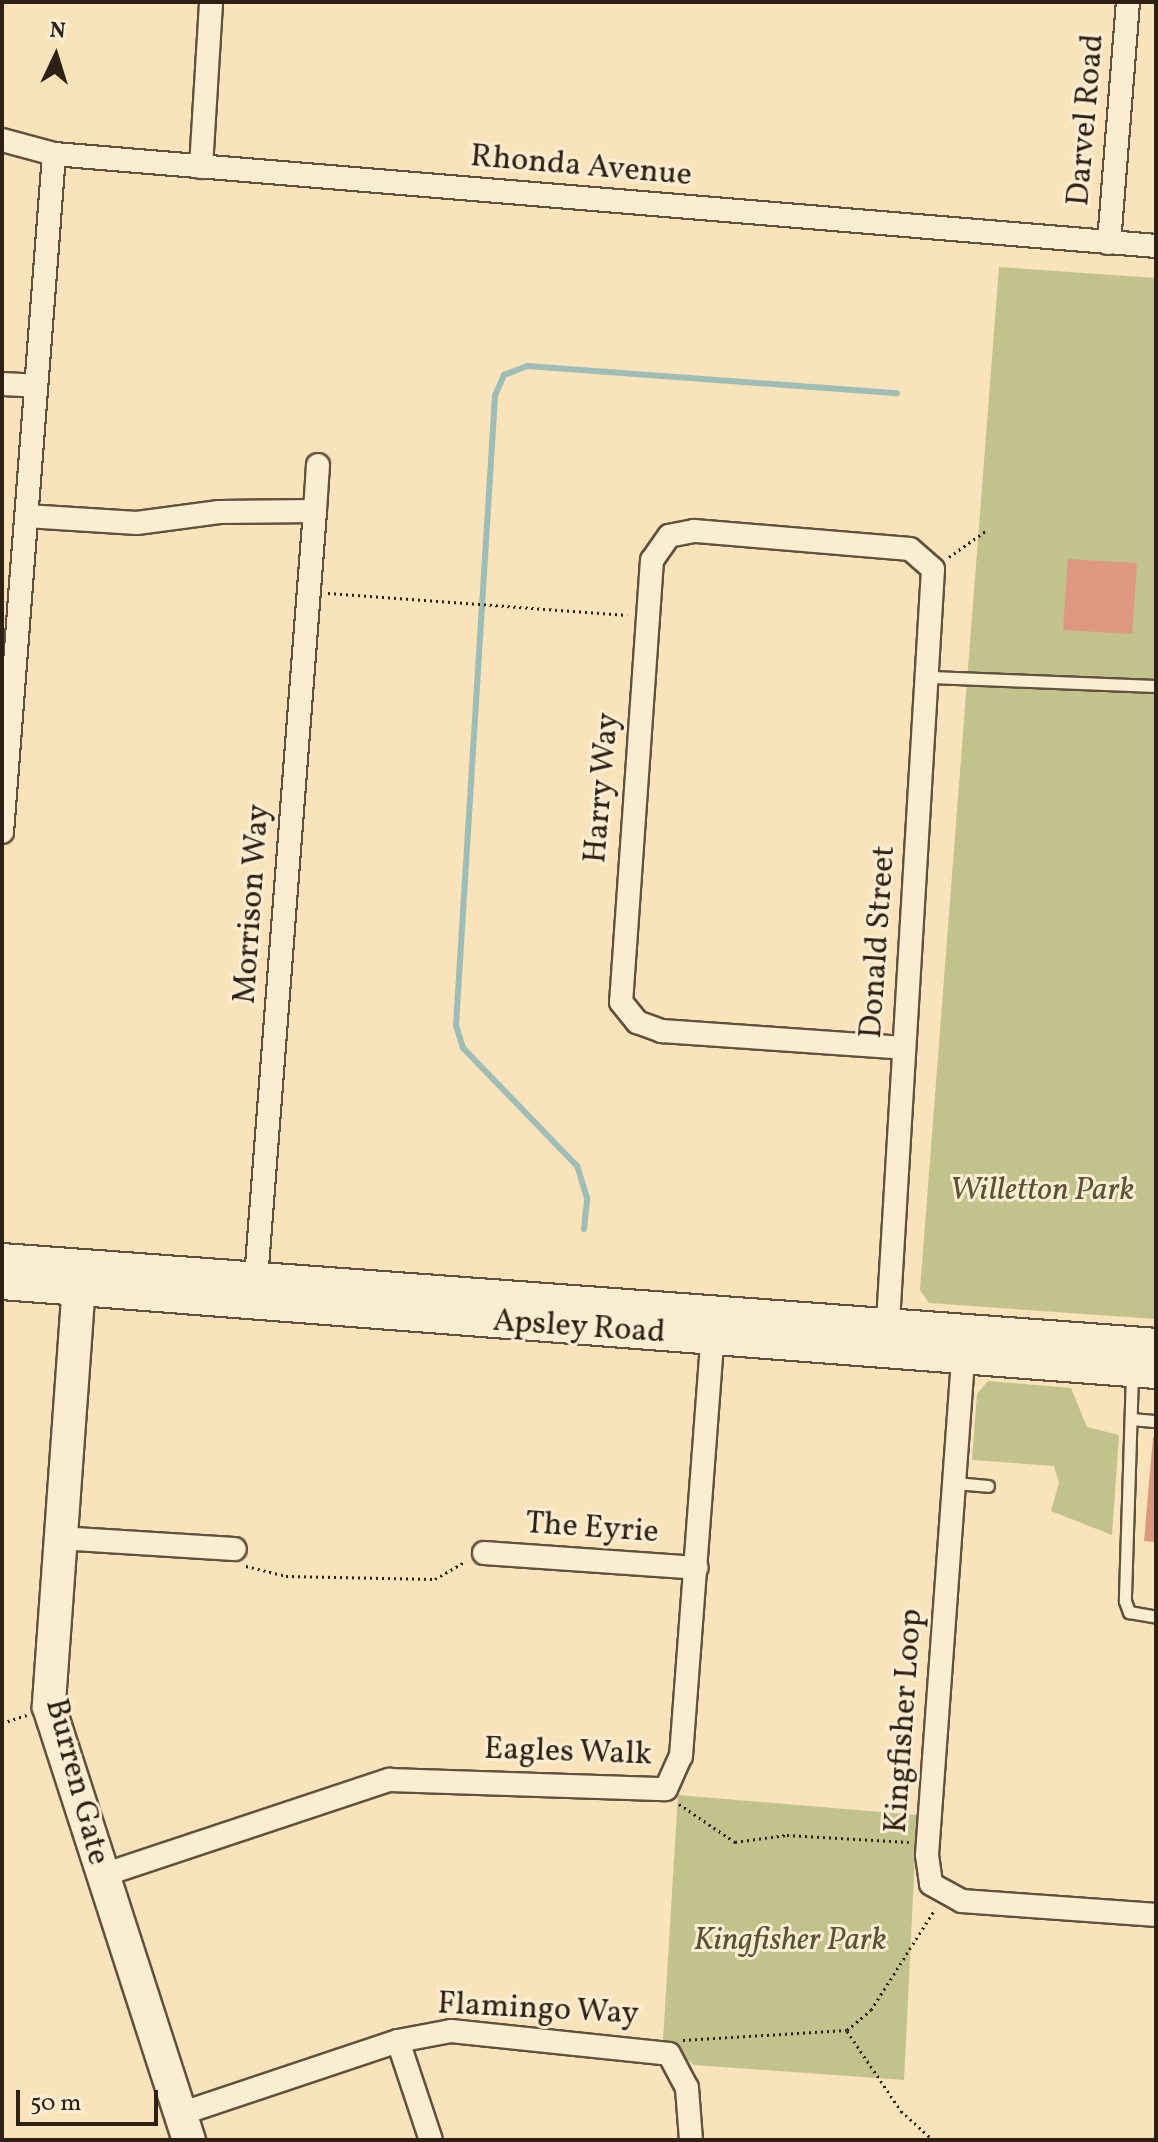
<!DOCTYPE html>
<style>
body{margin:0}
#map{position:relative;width:1158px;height:2142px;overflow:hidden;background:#f8e3ba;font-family:Vollkorn,serif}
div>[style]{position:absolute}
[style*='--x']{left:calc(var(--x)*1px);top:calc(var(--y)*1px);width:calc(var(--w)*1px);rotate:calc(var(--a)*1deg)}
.green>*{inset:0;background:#c2c28c}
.stream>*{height:6px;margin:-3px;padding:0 3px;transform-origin:3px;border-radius:3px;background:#9fbdb7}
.building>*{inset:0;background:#de9881}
.path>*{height:3px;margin-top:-1.5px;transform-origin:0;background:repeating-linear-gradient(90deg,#2f2015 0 2px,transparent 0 6px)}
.roads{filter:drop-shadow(2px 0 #61513e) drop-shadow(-2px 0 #61513e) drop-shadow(0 2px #61513e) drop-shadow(0 -2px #61513e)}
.lane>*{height:11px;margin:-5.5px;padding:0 5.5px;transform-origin:5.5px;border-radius:5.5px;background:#faedd2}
.street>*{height:22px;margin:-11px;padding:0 11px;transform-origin:11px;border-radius:11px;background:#faedd2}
.secondary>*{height:32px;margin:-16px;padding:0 16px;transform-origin:16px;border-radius:16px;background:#faedd2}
span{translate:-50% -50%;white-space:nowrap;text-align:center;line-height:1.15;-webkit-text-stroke:6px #faedd2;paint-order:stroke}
.street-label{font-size:32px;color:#2f2015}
.park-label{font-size:32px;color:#5b5139;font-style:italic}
.frame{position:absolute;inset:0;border:4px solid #2f2015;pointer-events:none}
.north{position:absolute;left:16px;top:16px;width:80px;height:80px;-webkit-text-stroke:6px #faedd2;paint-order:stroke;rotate:4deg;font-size:22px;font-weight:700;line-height:32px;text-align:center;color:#2f2015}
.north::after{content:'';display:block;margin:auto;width:28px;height:36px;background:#2f2015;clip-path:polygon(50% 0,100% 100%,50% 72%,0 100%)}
.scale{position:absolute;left:16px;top:2090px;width:142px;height:36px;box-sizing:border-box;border:4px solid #2f2015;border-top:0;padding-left:10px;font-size:24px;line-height:28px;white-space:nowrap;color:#2f2015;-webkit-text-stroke:6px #faedd2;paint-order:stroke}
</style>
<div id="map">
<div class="green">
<i style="clip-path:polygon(999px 267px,1156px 278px,1156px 1319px,929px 1303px,920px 1290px)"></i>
<i style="clip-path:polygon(988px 1381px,1071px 1388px,1087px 1427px,1119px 1435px,1112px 1535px,1051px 1511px,1059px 1483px,1054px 1466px,972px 1460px,977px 1394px)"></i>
<i style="clip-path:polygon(678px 1795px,917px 1815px,904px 2080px,694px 2065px,663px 2040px)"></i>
</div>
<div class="stream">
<i style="--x:584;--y:1229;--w:31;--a:-84"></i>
<i style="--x:587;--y:1198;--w:34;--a:-107"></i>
<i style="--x:577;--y:1166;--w:164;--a:-134"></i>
<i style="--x:463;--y:1048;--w:24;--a:-107"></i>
<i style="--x:456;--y:1025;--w:630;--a:-86.45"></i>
<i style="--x:495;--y:396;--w:23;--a:-67"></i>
<i style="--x:504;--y:375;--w:25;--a:-21"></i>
<i style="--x:527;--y:366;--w:371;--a:4.2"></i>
</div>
<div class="building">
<i style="clip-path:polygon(1068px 559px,1137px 563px,1132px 634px,1063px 630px)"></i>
<i style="clip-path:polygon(1153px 1437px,1156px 1437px,1156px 1542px,1144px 1541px)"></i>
</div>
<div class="path">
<i style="--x:949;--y:557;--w:47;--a:-35.4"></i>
<i style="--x:328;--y:593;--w:300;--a:4.2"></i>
<i style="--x:246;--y:1566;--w:41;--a:14"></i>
<i style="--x:286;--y:1576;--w:149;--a:1.2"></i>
<i style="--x:435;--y:1579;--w:36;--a:-30"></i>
<i style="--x:2;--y:1723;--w:26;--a:-18"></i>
<i style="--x:679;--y:1804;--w:68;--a:34.2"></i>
<i style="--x:735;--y:1842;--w:52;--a:-7.7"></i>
<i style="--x:787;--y:1835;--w:122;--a:3.3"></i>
<i style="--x:847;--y:2031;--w:97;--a:56"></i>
<i style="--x:901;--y:2111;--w:43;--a:42.2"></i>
<i style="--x:683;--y:2040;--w:164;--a:-3.5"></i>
<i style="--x:847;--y:2030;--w:31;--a:-40"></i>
<i style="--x:871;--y:2010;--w:120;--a:-57.6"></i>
</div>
<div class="roads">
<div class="lane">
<i style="--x:930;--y:677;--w:226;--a:2.3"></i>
<i style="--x:1132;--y:1373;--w:228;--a:91.8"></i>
<i style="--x:1125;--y:1601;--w:12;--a:70"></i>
<i style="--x:1129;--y:1612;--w:27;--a:10"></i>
<i style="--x:1131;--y:1419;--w:23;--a:5"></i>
<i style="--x:955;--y:1483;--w:33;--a:5"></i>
</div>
<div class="street">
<i style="--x:2;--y:140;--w:54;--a:15.1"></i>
<i style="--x:54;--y:154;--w:1106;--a:4.77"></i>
<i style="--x:201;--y:167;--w:165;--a:-86.5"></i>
<i style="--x:1109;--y:243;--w:242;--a:-85.5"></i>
<i style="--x:2;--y:384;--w:33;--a:3"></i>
<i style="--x:315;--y:511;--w:46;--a:-86.3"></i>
<i style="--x:26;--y:516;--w:111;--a:3.6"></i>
<i style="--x:137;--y:523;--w:83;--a:-7.6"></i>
<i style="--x:219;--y:512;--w:96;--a:-0.6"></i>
<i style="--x:315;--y:511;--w:784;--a:94.39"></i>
<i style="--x:2;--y:832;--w:680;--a:-85.61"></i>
<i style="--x:887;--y:1339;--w:771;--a:-86.58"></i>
<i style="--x:933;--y:569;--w:30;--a:-139"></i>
<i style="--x:910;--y:549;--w:217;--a:-175.2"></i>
<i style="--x:694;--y:531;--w:25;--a:169"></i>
<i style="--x:669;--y:536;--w:29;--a:125"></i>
<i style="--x:652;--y:560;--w:443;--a:94"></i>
<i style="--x:621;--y:1002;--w:26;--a:51"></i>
<i style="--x:637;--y:1022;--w:27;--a:20"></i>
<i style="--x:662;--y:1031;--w:242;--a:4"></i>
<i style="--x:964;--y:1346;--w:510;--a:94.16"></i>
<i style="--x:927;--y:1855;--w:29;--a:82"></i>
<i style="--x:931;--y:1884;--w:35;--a:29"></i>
<i style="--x:962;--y:1901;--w:195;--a:4.1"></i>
<i style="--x:58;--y:1538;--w:177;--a:3.6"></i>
<i style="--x:484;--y:1553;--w:213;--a:4"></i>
<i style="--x:100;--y:1876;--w:305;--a:-18.4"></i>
<i style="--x:389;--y:1780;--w:277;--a:1.9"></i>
<i style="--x:666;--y:1789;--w:36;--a:-66"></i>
<i style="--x:681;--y:1756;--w:431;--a:-85.7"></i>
<i style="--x:398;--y:2041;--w:104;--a:71.6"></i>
<i style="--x:180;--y:2114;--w:230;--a:-18.5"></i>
<i style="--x:398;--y:2041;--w:54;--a:-10.7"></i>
<i style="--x:451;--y:2031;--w:219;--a:6"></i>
<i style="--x:669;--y:2054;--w:38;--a:62"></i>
<i style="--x:687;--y:2088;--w:52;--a:85.6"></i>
</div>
<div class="secondary">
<i style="--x:2;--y:1260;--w:1157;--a:4.21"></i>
<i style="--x:80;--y:1270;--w:438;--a:94.1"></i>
<i style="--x:49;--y:1707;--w:455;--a:72.1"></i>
<i style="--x:2;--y:1283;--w:1157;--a:4.41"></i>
</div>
</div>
<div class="street-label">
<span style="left:1087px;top:120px;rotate:-85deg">Darvel Road</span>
<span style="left:581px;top:167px;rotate:5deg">Rhonda Avenue</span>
<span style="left:603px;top:788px;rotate:-85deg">Harry Way</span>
<span style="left:253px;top:904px;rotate:-86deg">Morrison Way</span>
<span style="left:879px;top:942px;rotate:-86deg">Donald Street</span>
<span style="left:579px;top:1328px;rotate:4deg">Apsley Road</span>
<span style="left:592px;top:1529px;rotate:4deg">The Eyrie</span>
<span style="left:905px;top:1721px;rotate:-86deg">Kingfisher Loop</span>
<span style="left:568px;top:1753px;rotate:2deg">Eagles Walk</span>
<span style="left:76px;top:1782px;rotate:75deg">Burren Gate</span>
<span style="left:538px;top:2010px;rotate:3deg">Flamingo Way</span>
</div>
<div class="park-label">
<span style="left:1042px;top:1191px">Willetton Park</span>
<span style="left:790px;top:1941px">Kingfisher Park</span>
</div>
<div class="frame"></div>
<div class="north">N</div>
<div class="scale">50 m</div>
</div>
